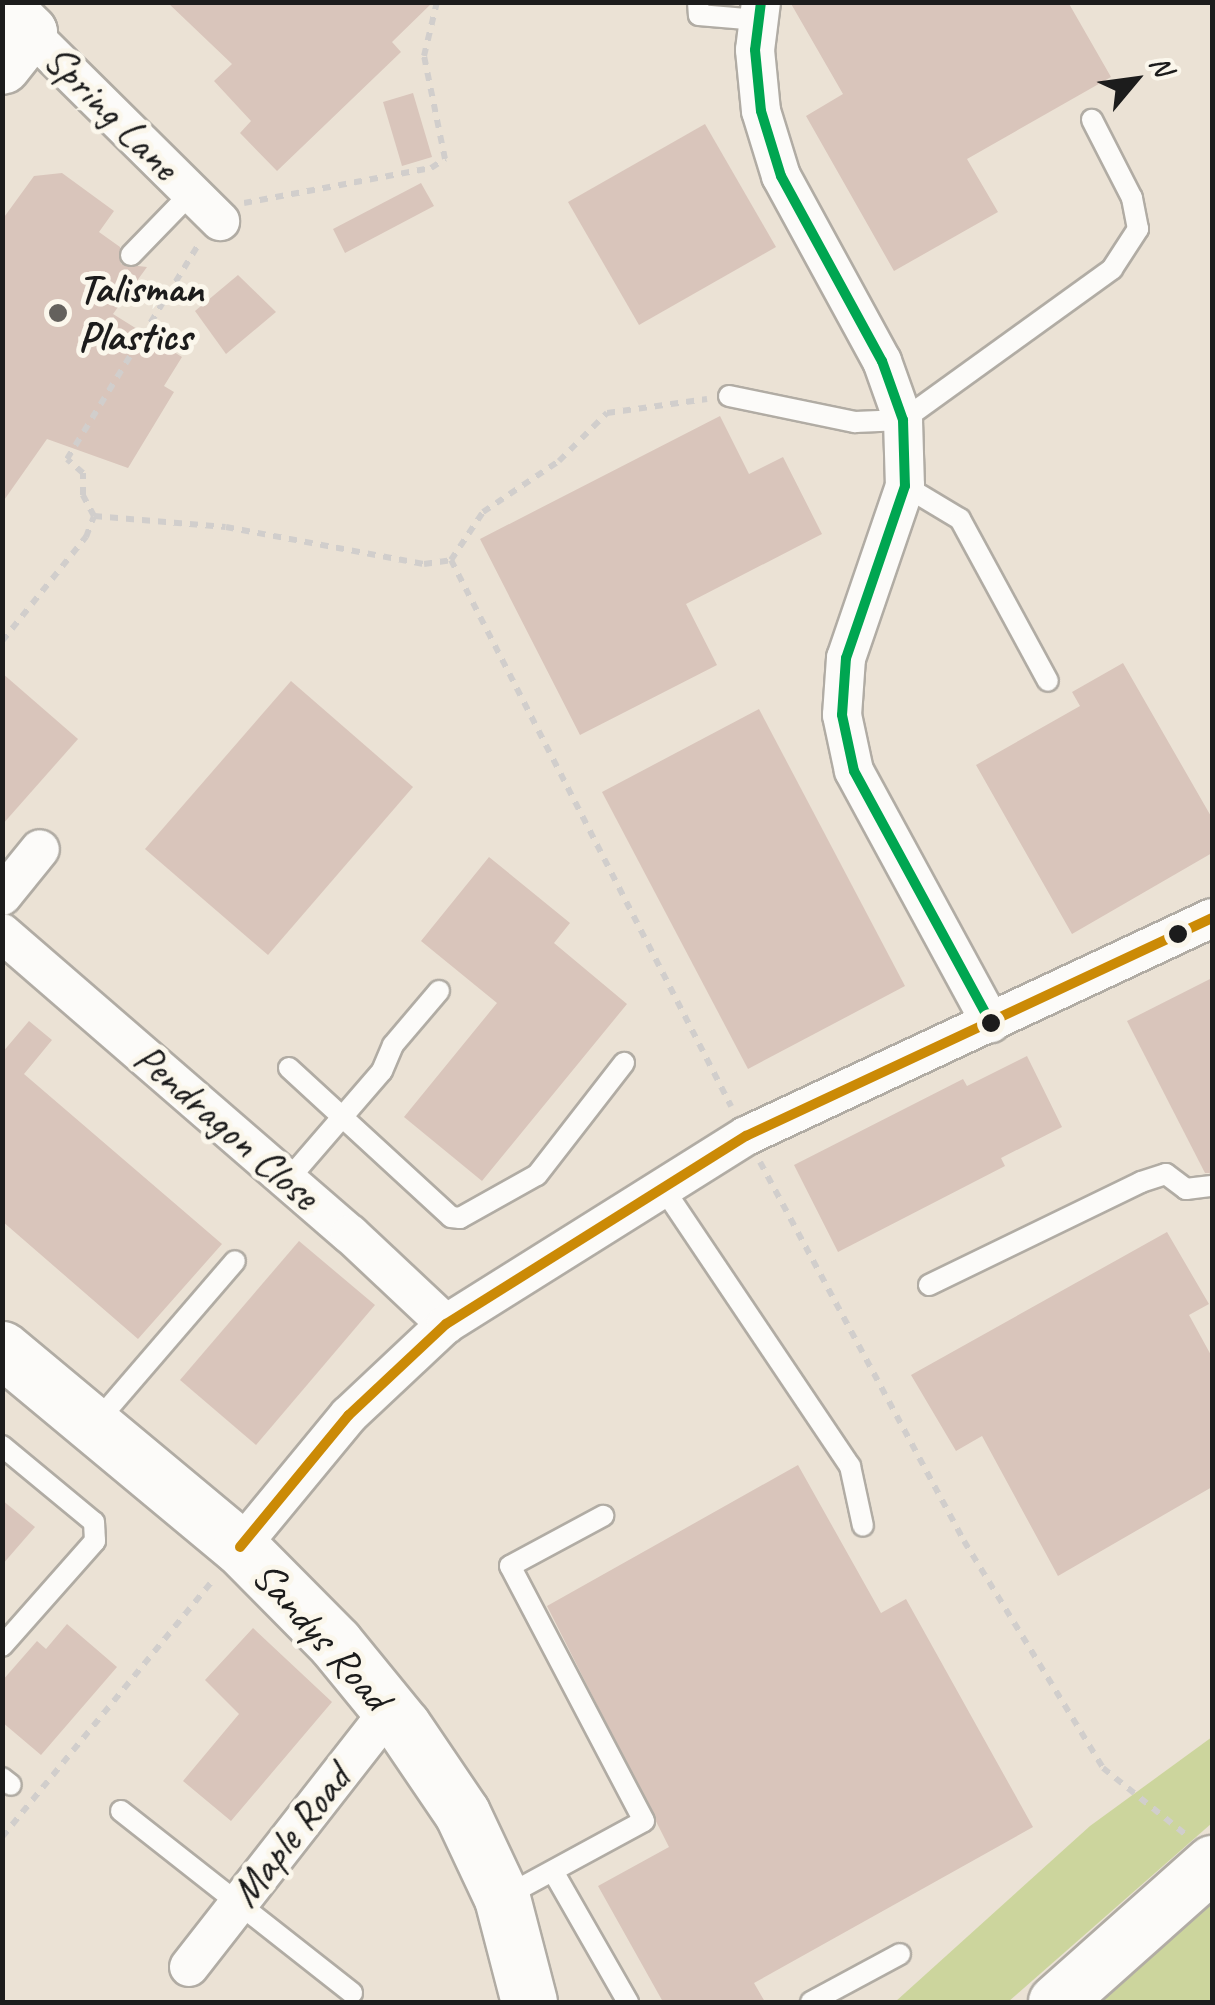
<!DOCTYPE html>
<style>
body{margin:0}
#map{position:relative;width:1215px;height:2005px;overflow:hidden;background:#ebe2d5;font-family:Caveat,sans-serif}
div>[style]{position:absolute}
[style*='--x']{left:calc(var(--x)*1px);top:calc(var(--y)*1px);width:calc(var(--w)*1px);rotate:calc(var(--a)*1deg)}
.green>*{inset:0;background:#ccd59d}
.building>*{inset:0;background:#d9c5bb}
.path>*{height:6px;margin-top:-3px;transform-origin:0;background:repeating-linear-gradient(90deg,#d1cecc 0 8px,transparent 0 16px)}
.roads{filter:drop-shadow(2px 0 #b1aca4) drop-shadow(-2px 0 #b1aca4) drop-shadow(0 2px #b1aca4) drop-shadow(0 -2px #b1aca4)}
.lane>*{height:20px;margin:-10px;padding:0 10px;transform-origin:10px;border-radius:10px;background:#fcfbf9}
.street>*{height:38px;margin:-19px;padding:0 19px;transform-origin:19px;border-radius:19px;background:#fcfbf9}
.secondary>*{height:55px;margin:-27.5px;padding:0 27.5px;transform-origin:27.5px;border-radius:27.5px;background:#fcfbf9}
.bus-1>*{height:10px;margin:-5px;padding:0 5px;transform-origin:5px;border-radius:5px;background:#cb8a06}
.bus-2>*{height:10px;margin:-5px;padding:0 5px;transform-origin:5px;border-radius:5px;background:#00a651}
.dots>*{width:28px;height:28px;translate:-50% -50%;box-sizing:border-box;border:5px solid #fbf7ec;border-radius:50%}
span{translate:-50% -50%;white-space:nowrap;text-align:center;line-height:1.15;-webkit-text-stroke:10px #fbf7ec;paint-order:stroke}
.street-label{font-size:42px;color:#1c1c1c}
.poi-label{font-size:42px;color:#1c1c1c;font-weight:700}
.left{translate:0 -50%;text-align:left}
.frame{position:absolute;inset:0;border:5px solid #1c1c1c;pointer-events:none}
.north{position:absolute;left:1085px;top:30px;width:100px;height:100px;-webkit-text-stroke:8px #fbf7ec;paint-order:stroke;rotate:61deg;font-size:28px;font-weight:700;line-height:40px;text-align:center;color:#1c1c1c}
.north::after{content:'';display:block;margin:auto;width:35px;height:45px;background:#1c1c1c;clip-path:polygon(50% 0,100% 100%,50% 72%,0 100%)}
</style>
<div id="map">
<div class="green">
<i style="clip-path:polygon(1212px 1737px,1212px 1823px,1008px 2002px,895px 2002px,1090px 1826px)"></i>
<i style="clip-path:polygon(1212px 1900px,1212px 2002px,1093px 2002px)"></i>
</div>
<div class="building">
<i style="clip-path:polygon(167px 2px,433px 2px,392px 42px,401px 52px,277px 171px,240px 133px,251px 121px,214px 81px,232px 64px)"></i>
<i style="clip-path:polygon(790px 2px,1068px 2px,1111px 77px,967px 159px,998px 212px,894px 271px,806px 116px,843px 94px)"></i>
<i style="clip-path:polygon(413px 93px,432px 157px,402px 166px,383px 102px)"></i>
<i style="clip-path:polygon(705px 124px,776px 247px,639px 325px,568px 202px)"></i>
<i style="clip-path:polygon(62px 173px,114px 211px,99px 232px,120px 247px,121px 264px,147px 267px,113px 314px,182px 357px,164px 386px,174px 392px,128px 468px,47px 439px,2px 503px,2px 220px,34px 176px)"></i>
<i style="clip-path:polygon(421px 183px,434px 206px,345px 253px,333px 229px)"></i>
<i style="clip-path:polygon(238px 275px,276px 312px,226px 354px,195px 311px)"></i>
<i style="clip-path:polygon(720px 416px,749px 474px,783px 457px,822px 534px,686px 604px,717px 665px,580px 735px,480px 539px)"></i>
<i style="clip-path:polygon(1123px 663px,1212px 818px,1212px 853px,1072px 934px,976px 765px,1080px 706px,1072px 692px)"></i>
<i style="clip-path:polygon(2px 673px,78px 739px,2px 825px)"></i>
<i style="clip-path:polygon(291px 681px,413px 787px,268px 955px,145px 849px)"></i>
<i style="clip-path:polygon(759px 709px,905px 986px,748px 1069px,602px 792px)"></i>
<i style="clip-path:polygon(489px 857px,570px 923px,554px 943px,627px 1004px,482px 1181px,404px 1117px,497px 1003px,421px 941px)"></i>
<i style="clip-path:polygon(1212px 978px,1212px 1173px,1205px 1173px,1127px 1021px)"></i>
<i style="clip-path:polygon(29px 1021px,52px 1040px,24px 1074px,222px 1244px,138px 1339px,2px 1221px,2px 1053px)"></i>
<i style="clip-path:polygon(1027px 1056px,1062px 1127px,1001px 1158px,1005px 1166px,838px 1252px,794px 1165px,963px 1079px,967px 1086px)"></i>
<i style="clip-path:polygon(1167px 1232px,1209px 1304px,1189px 1315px,1212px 1357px,1212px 1487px,1058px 1576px,982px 1436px,956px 1451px,911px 1375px)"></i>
<i style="clip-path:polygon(299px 1241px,375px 1305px,256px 1445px,180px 1380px)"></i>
<i style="clip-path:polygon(798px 1465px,881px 1613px,906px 1599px,1033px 1827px,754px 1983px,765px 2002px,663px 2002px,598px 1886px,669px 1847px,547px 1606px)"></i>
<i style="clip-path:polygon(2px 1500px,35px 1527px,2px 1565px)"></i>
<i style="clip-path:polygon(67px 1624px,117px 1667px,41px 1755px,2px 1722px,2px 1681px,37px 1641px,46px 1649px)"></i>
<i style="clip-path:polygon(253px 1628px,332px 1702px,231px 1821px,183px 1781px,239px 1714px,205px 1680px)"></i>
</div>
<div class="path">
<i style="--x:244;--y:203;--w:190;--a:-10.6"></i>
<i style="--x:431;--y:168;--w:17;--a:-33"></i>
<i style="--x:445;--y:159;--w:105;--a:-101.5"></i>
<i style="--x:424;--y:56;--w:56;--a:-76.5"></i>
<i style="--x:94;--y:516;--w:132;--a:4.8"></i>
<i style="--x:226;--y:527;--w:201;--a:10.6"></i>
<i style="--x:424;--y:564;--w:27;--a:-8"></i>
<i style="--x:451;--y:560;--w:58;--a:-56.3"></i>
<i style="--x:483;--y:512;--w:92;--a:-33.9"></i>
<i style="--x:559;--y:461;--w:68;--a:-45"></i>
<i style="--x:607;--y:413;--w:101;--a:-8"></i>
<i style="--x:451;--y:560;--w:614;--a:62.85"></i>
<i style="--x:2;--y:641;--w:134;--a:-51.1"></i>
<i style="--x:86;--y:537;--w:22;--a:-69"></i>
<i style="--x:94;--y:516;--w:24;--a:-118"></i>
<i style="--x:83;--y:495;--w:22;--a:-90"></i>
<i style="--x:83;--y:473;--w:21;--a:-139"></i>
<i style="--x:67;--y:459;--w:251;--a:-58.5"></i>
<i style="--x:760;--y:1162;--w:430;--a:61.7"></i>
<i style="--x:964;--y:1541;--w:266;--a:58.5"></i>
<i style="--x:1103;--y:1768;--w:105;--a:38.8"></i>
<i style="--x:2;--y:1837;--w:334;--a:-50.6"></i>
</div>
<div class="roads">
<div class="lane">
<i style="--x:698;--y:2;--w:13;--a:86"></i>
<i style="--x:699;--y:15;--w:59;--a:4.8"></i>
<i style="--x:131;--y:255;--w:86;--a:-45.9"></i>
<i style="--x:729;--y:396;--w:129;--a:11.7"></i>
<i style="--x:855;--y:422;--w:48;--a:-2.4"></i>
<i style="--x:903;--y:420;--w:258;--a:-35.8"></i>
<i style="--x:1112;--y:269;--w:48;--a:-57"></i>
<i style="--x:1138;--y:229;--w:32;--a:-101"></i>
<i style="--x:1132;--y:198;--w:88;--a:-117.1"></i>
<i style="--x:905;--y:486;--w:64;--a:31"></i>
<i style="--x:960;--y:519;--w:184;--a:61.5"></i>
<i style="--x:289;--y:1068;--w:220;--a:42.6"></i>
<i style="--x:451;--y:1217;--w:9;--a:6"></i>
<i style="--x:460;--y:1218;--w:88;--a:-29.2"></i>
<i style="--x:537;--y:1175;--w:142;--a:-52.2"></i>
<i style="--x:287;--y:1181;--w:145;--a:-49.2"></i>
<i style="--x:382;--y:1071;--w:28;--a:-67"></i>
<i style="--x:393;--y:1045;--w:71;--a:-49.6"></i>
<i style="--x:661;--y:1185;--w:339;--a:56.1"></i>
<i style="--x:850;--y:1466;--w:61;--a:77.8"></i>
<i style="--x:929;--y:1285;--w:236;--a:-25.9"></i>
<i style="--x:1141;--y:1182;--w:26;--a:-18"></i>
<i style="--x:1166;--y:1174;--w:25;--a:37"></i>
<i style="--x:1186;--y:1189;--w:26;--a:-7"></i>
<i style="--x:94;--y:1425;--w:216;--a:-49.3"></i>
<i style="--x:2;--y:1446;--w:119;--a:39.6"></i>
<i style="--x:94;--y:1522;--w:19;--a:87"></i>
<i style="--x:95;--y:1541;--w:140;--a:131.5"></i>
<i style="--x:2;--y:1778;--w:11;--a:38"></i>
<i style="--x:121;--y:1811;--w:294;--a:38.2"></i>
<i style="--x:554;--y:1873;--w:149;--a:60.2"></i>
<i style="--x:504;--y:1897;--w:159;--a:-28.5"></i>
<i style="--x:644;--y:1821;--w:288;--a:-117.7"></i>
<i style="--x:510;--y:1566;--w:106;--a:-28.3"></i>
<i style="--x:811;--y:2002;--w:101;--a:-28.3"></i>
</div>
<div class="street">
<i style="--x:761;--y:2;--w:48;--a:97.1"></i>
<i style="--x:755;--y:50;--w:61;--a:84.4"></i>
<i style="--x:761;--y:111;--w:68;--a:72.9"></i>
<i style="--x:781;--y:176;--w:211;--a:61.4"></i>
<i style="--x:882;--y:361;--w:63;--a:70.4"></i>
<i style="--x:903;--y:420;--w:66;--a:88.3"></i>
<i style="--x:905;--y:486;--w:182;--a:108.9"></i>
<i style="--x:846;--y:658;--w:57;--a:94"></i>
<i style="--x:842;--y:715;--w:57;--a:77.9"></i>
<i style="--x:854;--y:771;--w:287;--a:61.5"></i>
<i style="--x:29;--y:32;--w:269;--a:44.7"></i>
<i style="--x:2;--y:896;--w:60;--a:-51"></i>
<i style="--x:2;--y:933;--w:460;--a:40.9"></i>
<i style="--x:350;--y:1234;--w:132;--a:43.2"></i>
<i style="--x:240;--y:1547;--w:171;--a:-50.5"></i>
<i style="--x:349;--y:1415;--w:133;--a:-43.2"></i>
<i style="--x:446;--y:1324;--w:354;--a:-32.1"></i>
<i style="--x:746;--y:1136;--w:514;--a:-25.07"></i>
<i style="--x:189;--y:1967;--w:306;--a:-52"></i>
<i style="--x:377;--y:1726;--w:26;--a:0"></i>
</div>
<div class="secondary">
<i style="--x:2;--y:5;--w:38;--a:45"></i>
<i style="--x:29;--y:32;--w:43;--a:128.5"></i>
<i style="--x:2;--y:1349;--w:310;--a:39.8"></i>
<i style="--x:240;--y:1547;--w:135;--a:45.3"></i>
<i style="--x:335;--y:1643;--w:107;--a:50.7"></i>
<i style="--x:403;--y:1726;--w:105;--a:55.9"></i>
<i style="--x:462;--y:1813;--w:94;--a:64.8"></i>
<i style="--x:502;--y:1898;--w:107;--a:75.4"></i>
<i style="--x:1056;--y:2002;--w:209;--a:-41.7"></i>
</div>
</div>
<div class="bus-1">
<i style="--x:240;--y:1547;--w:171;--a:-50.5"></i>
<i style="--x:349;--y:1415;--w:133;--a:-43.2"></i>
<i style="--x:446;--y:1324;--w:354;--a:-32.1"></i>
<i style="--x:746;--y:1136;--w:514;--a:-25.07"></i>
</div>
<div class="bus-2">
<i style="--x:761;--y:2;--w:48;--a:97.1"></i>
<i style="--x:755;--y:50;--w:61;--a:84.4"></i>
<i style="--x:761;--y:111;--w:68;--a:72.9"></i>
<i style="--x:781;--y:176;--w:211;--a:61.4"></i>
<i style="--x:882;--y:361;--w:63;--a:70.4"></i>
<i style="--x:903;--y:420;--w:66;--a:88.3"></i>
<i style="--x:905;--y:486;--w:182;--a:108.9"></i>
<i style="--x:846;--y:658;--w:57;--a:94"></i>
<i style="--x:842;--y:715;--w:57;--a:77.9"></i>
<i style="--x:854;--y:771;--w:287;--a:61.5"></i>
</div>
<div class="dots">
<i style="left:58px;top:313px;background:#64615d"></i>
<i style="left:1178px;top:934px;background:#1c1c1c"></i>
<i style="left:991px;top:1023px;background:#1c1c1c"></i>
</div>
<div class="street-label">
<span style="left:111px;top:113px;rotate:45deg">Spring Lane</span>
<span style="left:226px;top:1127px;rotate:41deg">Pendragon Close</span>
<span style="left:321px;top:1636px;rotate:48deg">Sandys Road</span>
<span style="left:291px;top:1836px;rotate:-52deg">Maple Road</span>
</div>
<div class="poi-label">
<span class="left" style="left:78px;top:313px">Talisman<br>Plastics</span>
</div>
<div class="frame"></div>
<div class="north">N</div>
</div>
